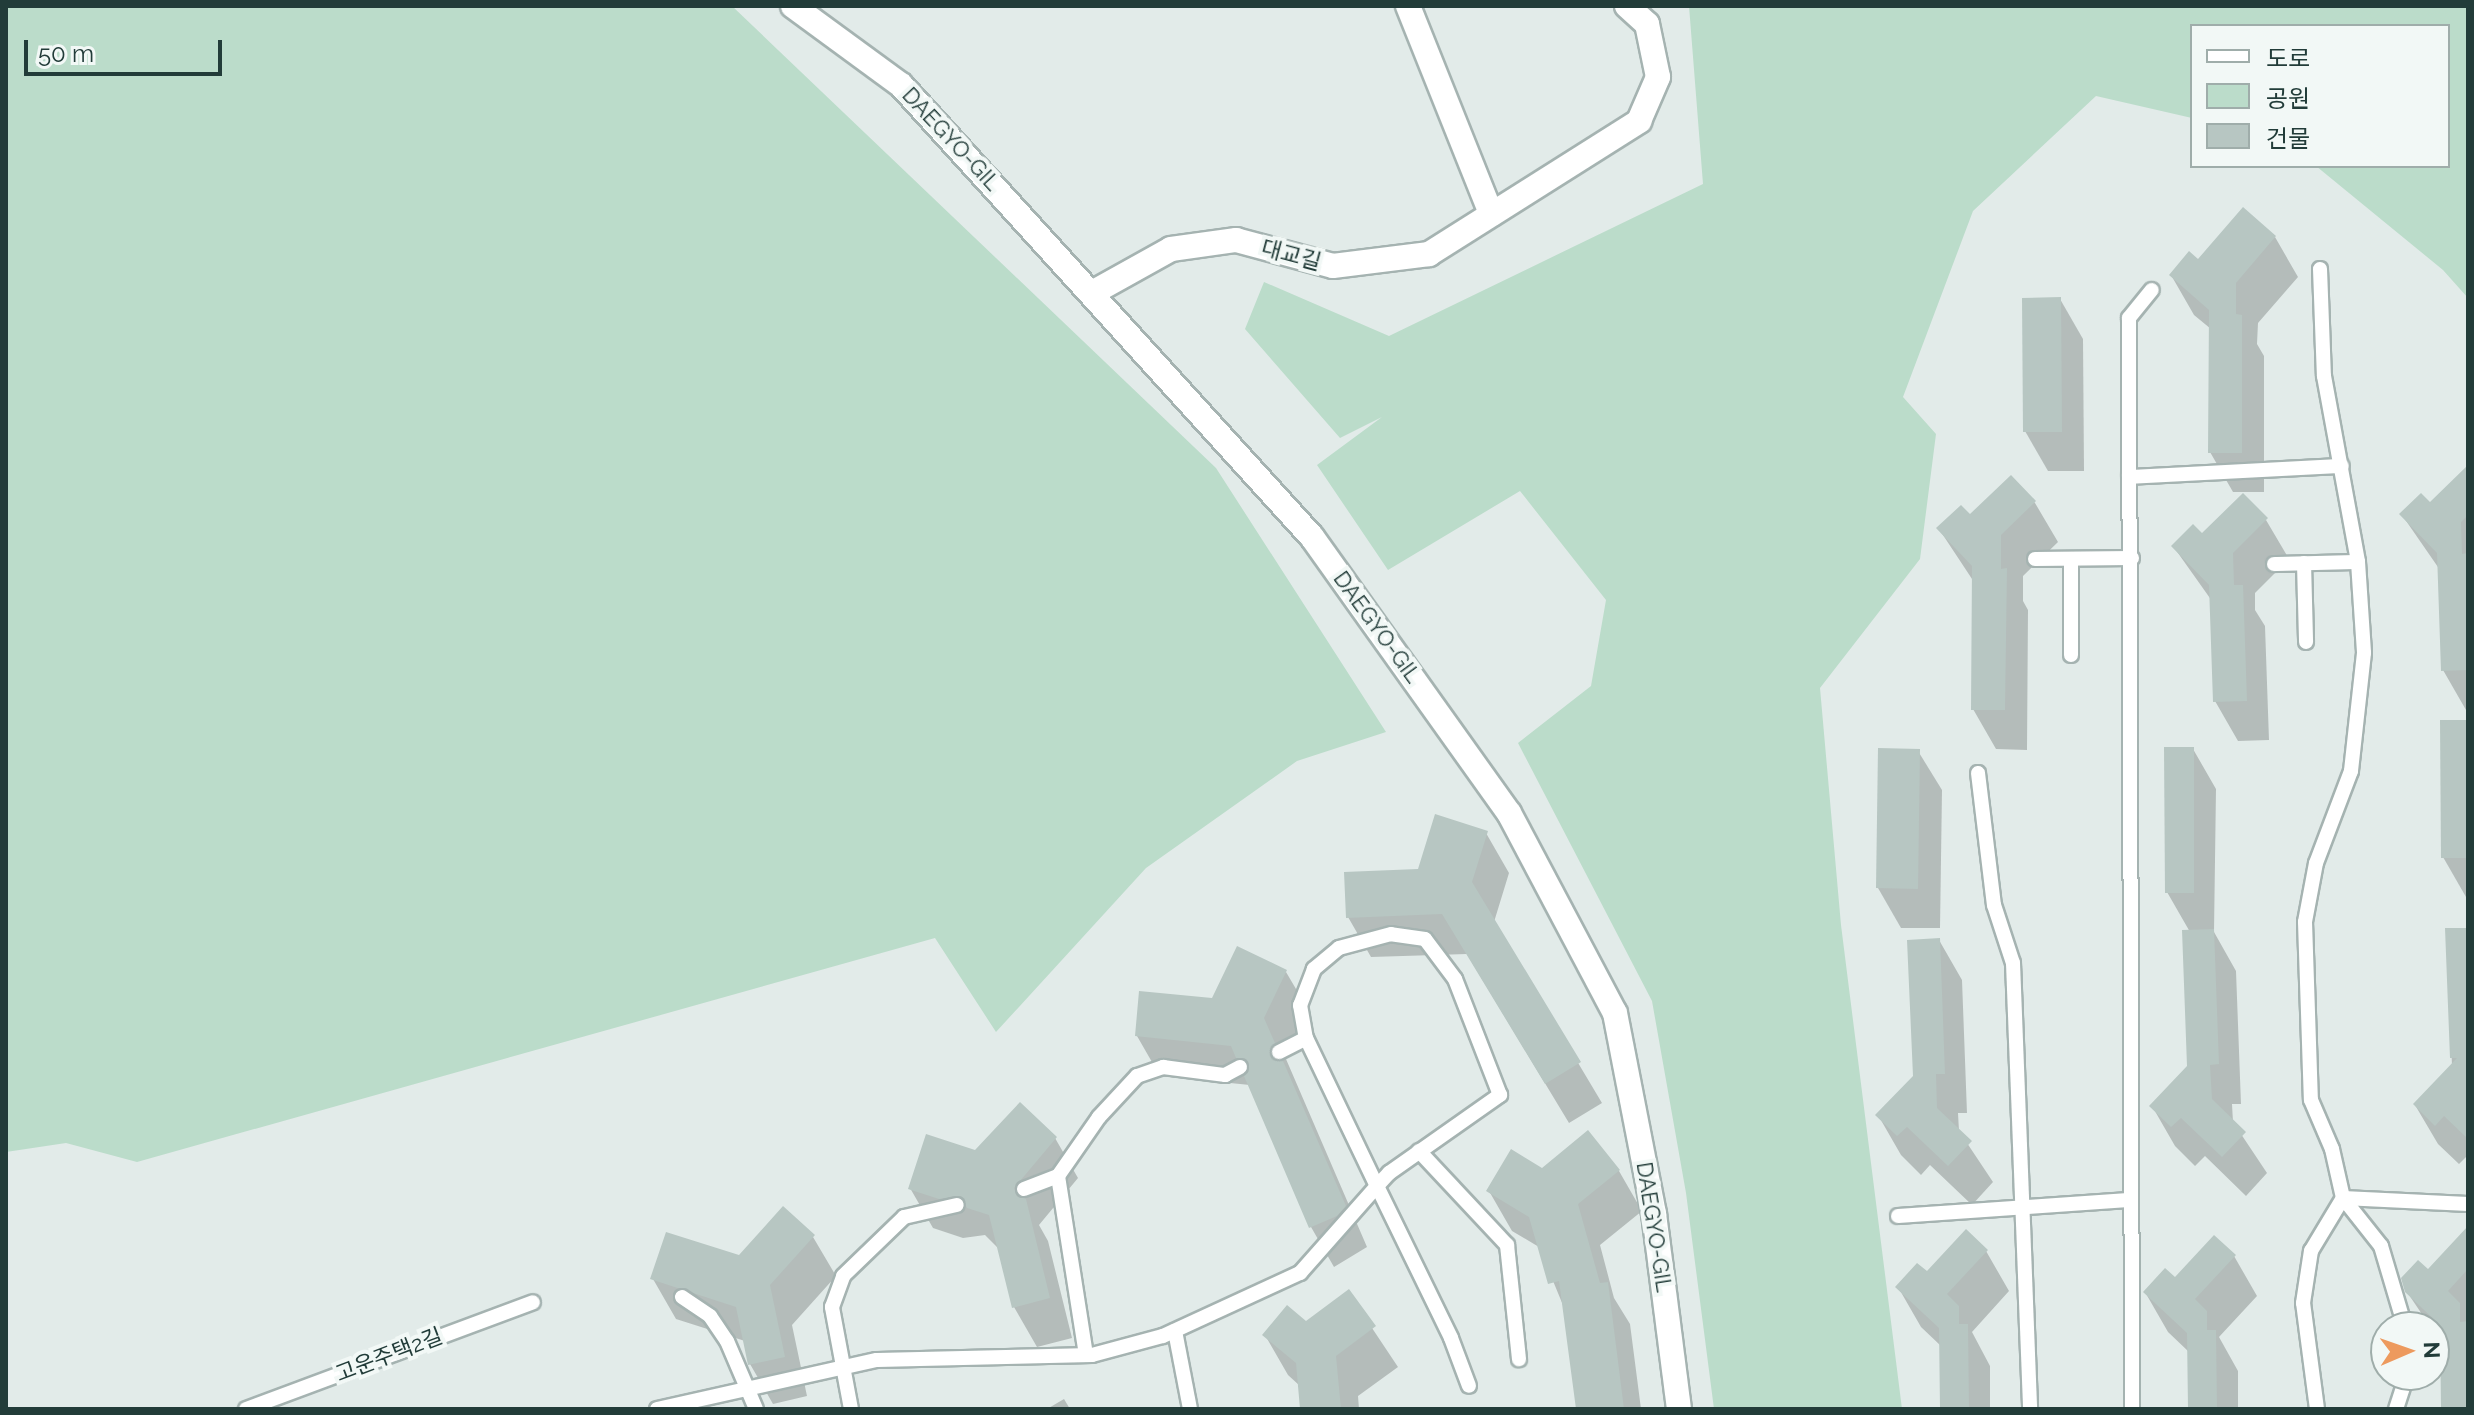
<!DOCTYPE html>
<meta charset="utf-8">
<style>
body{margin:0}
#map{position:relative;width:2474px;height:1415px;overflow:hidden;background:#e2ebe9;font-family:Raleway,"Noto Sans KR",sans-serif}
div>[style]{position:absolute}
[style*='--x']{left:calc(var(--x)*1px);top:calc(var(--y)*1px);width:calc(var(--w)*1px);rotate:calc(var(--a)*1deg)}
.green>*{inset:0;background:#bbdcca}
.shadow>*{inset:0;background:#0003}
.building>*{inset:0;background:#b7c6c2}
.roads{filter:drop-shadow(2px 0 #a5b3b1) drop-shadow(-2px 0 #a5b3b1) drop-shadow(0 2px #a5b3b1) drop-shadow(0 -2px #a5b3b1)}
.lane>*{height:14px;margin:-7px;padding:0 7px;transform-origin:7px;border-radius:7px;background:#fff}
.street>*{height:24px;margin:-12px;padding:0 12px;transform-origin:12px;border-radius:12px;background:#fff}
.secondary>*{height:24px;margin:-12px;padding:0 12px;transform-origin:12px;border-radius:12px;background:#fff}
span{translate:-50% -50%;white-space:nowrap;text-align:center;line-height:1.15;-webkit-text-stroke:8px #f2f8f6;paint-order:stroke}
.street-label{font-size:22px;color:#223c39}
.frame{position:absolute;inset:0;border:8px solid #223c39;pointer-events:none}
.legend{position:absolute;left:2190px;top:24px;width:260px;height:144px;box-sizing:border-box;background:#f2f8f6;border:2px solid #9fadaa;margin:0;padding:10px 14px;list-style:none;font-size:24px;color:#223c39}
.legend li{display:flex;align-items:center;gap:16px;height:40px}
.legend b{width:40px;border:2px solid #9fadaa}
.north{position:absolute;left:2370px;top:1311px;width:80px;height:80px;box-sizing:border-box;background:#f2f8f6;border:2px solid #9fadaa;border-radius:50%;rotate:88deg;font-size:22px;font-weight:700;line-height:32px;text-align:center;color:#223c39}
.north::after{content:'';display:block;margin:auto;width:28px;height:36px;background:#ed9a5e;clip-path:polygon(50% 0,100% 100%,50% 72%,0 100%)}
.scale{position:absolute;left:24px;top:40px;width:198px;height:36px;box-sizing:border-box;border:4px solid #223c39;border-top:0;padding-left:10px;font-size:24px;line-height:28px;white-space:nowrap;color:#223c39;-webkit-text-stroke:6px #f2f8f6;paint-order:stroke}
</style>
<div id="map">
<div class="green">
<i style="clip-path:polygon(6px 6px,732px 6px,1216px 468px,1386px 732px,1297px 761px,1146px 868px,996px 1032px,935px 938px,137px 1162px,66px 1143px,6px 1152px)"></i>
<i style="clip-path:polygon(1689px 6px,2468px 6px,2468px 298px,2443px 270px,2316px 166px,2448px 166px,2448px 26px,2192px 26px,2192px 118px,2096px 96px,1973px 211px,1903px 397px,1936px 434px,1920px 559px,1820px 688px,1841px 925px,1902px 1409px,1714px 1409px,1686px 1193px,1652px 1001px,1518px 743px,1591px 686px,1606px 600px,1520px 491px,1388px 570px,1317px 465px,1382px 417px,1340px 438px,1245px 329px,1264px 282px,1389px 336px,1703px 184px)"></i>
</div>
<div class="shadow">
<i style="clip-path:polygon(2275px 237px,2298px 277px,2258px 323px,2257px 344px,2264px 356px,2264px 492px,2233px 492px,2210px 452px,2211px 329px,2194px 315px,2171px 275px)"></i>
<i style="clip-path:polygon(2060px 299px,2083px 339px,2084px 471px,2048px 471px,2025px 431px)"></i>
<i style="clip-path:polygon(2468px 467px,2468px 710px,2466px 710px,2443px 670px,2440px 570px,2402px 515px,2430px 505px)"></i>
<i style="clip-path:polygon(2011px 477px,2035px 503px,2058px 542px,2023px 576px,2023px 601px,2028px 610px,2027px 750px,1996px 749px,1973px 709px,1974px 582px,1939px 529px,1970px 517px)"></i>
<i style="clip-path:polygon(2266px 520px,2289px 559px,2255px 593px,2255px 610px,2265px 626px,2269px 740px,2238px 741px,2215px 701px,2212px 601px,2173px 546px)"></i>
<i style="clip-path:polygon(2468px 722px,2468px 897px,2466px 897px,2443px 857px)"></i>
<i style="clip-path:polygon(2193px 749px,2216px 789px,2214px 932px,2236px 971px,2241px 1104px,2232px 1104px,2233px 1122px,2267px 1173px,2246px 1196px,2205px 1156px,2195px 1166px,2175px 1146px,2152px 1106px,2189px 1067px,2190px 932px,2167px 892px)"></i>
<i style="clip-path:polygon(1918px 751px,1942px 790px,1940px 928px,1901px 928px,1878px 888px)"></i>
<i style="clip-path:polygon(1486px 833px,1509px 873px,1494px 922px,1602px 1103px,1569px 1123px,1467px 954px,1371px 957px,1348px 917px)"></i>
<i style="clip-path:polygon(2447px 930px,2468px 930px,2468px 1155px,2459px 1164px,2438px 1144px,2415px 1105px,2452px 1066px)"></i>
<i style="clip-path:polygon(1939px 940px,1962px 980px,1967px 1113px,1958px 1113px,1959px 1131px,1993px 1182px,1972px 1205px,1930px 1165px,1921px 1175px,1901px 1155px,1878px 1115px,1915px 1077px)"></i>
<i style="clip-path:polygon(1286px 972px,1309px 1011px,1286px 1059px,1367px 1247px,1334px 1267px,1311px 1227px,1250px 1085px,1160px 1076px,1137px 1036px)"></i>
<i style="clip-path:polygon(1055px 1138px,1078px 1178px,1039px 1225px,1048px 1241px,1072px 1338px,1037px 1347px,1014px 1307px,1000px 1250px,985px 1235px,963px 1238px,933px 1228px,910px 1188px,975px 1153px)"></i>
<i style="clip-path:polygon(1542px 1170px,1619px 1171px,1642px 1211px,1600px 1245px,1614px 1298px,1630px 1324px,1641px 1409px,1578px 1409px,1565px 1310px,1539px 1247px,1512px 1231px,1489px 1191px)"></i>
<i style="clip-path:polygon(2468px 1230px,2468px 1409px,2443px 1409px,2442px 1344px,2407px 1292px)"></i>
<i style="clip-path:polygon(813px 1237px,836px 1276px,792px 1325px,807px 1396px,773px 1404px,750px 1364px,745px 1341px,676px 1319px,653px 1279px)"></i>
<i style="clip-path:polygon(1986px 1251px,2009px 1291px,1972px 1332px,1990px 1366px,1990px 1409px,1942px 1409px,1941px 1346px,1921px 1327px,1898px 1287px)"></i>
<i style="clip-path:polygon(2234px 1256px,2257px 1296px,2219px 1337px,2238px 1371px,2238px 1409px,2190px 1409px,2189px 1352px,2168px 1332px,2145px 1292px)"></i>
<i style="clip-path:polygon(1348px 1292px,1398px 1367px,1358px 1396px,1359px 1409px,1302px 1409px,1300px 1386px,1288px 1375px,1265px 1335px,1306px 1324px)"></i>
<i style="clip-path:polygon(1064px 1399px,1070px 1409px,1047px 1409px)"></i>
</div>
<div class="building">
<i style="clip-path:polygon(2243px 207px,2276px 236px,2236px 283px,2236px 314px,2242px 315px,2242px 453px,2208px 453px,2209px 310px,2169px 275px,2189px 251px,2198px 259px)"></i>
<i style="clip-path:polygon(2061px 297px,2062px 432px,2023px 432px,2022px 298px)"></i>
<i style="clip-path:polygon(2468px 465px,2468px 515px,2461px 522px,2462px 554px,2468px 553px,2468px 670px,2441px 671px,2437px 553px,2399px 514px,2421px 493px,2430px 502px)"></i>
<i style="clip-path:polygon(2011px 475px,2036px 501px,2001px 535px,2001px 569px,2007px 568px,2005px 710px,1971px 710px,1972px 566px,1936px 528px,1961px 505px,1970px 514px)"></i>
<i style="clip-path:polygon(2243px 493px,2268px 518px,2233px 553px,2234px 585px,2243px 585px,2247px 701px,2213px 702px,2209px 585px,2171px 546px,2193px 524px,2202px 533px)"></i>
<i style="clip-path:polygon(2440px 720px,2468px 720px,2468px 858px,2441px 858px)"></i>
<i style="clip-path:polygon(2164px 747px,2194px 747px,2194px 893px,2165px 893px)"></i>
<i style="clip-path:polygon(1878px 748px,1920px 749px,1918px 889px,1876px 888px)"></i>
<i style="clip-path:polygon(1435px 814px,1488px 831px,1472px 882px,1581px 1062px,1545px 1084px,1442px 914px,1346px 918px,1344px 872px,1418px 869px)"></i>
<i style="clip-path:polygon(2445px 928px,2468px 928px,2468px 1139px,2444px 1116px,2435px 1126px,2413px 1104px,2457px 1058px,2450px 1058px)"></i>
<i style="clip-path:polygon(2214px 929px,2219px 1064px,2210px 1065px,2212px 1099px,2246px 1132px,2222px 1157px,2181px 1118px,2171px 1127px,2149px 1106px,2187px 1066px,2182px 930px)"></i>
<i style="clip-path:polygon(1940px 938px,1945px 1074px,1936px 1074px,1937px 1108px,1972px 1141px,1948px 1166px,1907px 1127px,1897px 1136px,1875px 1115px,1913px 1076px,1907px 940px)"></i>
<i style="clip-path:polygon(1237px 946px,1287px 970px,1264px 1018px,1275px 1043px,1270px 1056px,1283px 1061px,1346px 1206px,1337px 1216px,1309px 1228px,1244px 1076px,1248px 1062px,1236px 1058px,1231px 1046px,1135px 1036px,1139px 991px,1212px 998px)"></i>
<i style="clip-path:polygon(1020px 1102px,1057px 1137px,1014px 1188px,1017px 1196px,1026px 1199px,1050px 1298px,1012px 1308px,989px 1215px,967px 1208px,961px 1196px,939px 1199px,908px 1189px,926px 1134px,975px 1150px)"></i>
<i style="clip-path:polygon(1588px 1130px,1620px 1170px,1578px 1204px,1600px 1283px,1608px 1282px,1624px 1409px,1576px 1409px,1559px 1281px,1548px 1284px,1529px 1217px,1486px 1191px,1511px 1149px,1542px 1168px)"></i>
<i style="clip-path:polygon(783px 1206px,815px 1235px,770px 1285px,785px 1357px,748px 1365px,736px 1307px,650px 1279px,666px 1232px,739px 1255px)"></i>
<i style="clip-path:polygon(2468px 1226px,2468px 1269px,2448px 1291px,2460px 1303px,2460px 1322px,2468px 1321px,2468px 1409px,2441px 1409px,2440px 1325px,2405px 1292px,2401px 1278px,2418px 1260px,2428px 1269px)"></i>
<i style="clip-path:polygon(1966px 1229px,1988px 1250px,1947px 1294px,1959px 1306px,1959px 1324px,1968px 1324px,1969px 1409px,1940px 1409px,1939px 1328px,1895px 1287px,1917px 1263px,1927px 1271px)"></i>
<i style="clip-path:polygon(2214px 1235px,2236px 1255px,2195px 1299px,2207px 1311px,2207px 1330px,2216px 1330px,2217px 1409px,2188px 1409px,2187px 1333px,2143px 1292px,2165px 1268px,2175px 1277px)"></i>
<i style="clip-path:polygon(1349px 1289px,1376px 1326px,1336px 1356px,1341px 1409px,1300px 1409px,1296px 1363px,1262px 1335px,1287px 1305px,1306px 1321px)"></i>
</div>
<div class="roads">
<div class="lane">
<i style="--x:2320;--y:269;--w:107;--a:87.9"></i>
<i style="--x:2324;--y:376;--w:189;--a:79.6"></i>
<i style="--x:2358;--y:562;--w:91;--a:86.2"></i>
<i style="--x:2364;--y:653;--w:119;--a:96.3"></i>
<i style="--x:2351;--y:771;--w:98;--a:110.8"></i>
<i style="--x:2316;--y:863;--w:60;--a:100.6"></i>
<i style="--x:2305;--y:922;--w:178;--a:88.1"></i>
<i style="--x:2311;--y:1100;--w:53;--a:66.8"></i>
<i style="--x:2332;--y:1149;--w:50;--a:77.3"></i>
<i style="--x:2343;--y:1198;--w:61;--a:51.6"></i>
<i style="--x:2381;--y:1246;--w:84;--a:73.5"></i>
<i style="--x:2129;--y:477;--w:213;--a:-3"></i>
<i style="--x:2035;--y:559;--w:97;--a:-0.6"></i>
<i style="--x:2071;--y:559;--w:96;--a:90"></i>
<i style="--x:2304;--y:563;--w:79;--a:88.5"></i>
<i style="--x:2274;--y:564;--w:84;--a:-1.4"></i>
<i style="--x:1978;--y:773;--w:133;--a:83.1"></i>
<i style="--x:1994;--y:905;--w:61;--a:71.9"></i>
<i style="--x:2013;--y:963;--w:446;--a:87.8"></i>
<i style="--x:1279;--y:1052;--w:30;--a:-27"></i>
<i style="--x:1419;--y:1151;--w:129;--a:46.9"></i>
<i style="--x:1507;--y:1245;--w:115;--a:84"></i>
<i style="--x:1024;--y:1189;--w:36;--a:-21"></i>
<i style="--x:2343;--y:1198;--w:125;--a:2.7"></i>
<i style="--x:1898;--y:1216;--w:231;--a:-4"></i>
<i style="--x:682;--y:1297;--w:34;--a:34"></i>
<i style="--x:710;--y:1316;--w:30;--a:56"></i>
<i style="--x:727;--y:1341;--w:74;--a:66.9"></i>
<i style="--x:1175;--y:1331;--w:79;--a:79.1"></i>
<i style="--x:1086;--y:1355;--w:181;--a:-98.9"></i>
<i style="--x:1058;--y:1176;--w:72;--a:-55.2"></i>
<i style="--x:1099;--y:1117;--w:56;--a:-47.2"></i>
<i style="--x:1137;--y:1076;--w:28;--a:-19"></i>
<i style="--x:1163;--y:1067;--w:63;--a:7.4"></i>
<i style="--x:1225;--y:1075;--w:17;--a:-28"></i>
<i style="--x:246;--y:1409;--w:306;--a:-20.4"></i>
<i style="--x:657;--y:1409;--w:225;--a:-12.6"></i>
<i style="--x:877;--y:1360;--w:215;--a:-1.3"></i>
<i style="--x:1092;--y:1355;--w:73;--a:-15"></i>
<i style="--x:1163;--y:1336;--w:151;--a:-24.7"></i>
<i style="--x:1300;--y:1273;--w:116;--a:-48.5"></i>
<i style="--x:1377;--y:1186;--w:18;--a:-47"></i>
<i style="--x:1389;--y:1173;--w:136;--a:-35.1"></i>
<i style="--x:1500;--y:1095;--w:124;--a:-111.2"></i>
<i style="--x:1455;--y:979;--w:50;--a:-126.9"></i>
<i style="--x:1425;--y:939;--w:34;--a:-172"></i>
<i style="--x:1391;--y:934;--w:54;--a:164.9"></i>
<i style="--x:1339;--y:948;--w:33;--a:140"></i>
<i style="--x:1314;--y:969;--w:39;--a:111"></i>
<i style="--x:1300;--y:1005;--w:34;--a:80"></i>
<i style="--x:1306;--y:1038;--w:164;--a:64.4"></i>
<i style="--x:1377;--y:1186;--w:169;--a:64"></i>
<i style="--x:1451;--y:1338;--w:51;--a:69.4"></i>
<i style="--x:851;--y:1409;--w:104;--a:-100.6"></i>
<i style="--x:832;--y:1307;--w:33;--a:-70"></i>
<i style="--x:843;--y:1276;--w:85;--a:-44"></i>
<i style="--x:904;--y:1217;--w:54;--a:-12.8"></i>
<i style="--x:2132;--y:1409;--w:1091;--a:-90.16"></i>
<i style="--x:2129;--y:318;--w:36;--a:-51"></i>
<i style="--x:2317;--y:1409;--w:107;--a:-97.5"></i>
<i style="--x:2303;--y:1303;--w:53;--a:-81.3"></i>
<i style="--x:2311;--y:1251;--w:62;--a:-58.9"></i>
<i style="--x:2396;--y:1409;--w:36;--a:-72"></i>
</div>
<div class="street">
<i style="--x:1408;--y:6;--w:224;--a:68.2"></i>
<i style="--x:1092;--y:293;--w:90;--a:-29.1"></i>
<i style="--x:1171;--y:249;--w:66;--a:-7.9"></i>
<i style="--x:1236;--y:240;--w:100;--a:15"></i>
<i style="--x:1333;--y:266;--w:97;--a:-7.1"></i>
<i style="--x:1429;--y:254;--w:249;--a:-32.3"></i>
<i style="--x:1639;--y:121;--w:48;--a:-66.6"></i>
<i style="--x:1658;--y:77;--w:54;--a:-101.7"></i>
<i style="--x:1647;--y:24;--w:27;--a:-138"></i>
</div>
<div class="secondary">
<i style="--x:793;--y:6;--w:134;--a:36.2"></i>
<i style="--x:901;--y:85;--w:611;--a:47.72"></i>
<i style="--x:1312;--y:537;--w:339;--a:54.5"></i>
<i style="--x:1509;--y:813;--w:226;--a:62.1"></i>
<i style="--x:1615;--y:1013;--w:205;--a:79"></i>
<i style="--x:1654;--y:1214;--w:197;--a:82.7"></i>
</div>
</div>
<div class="street-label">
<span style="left:951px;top:139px;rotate:47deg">DAEGYO-GIL</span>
<span style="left:1291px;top:255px;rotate:15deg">대교길</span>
<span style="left:1377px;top:627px;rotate:54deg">DAEGYO-GIL</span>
<span style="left:1654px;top:1227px;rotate:81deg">DAEGYO-GIL</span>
<span style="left:389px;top:1355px;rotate:-21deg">고운주택2길</span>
</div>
<div class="frame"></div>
<ul class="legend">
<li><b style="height:10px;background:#fff"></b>도로</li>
<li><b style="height:22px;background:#bbdcca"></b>공원</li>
<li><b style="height:22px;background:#b7c6c2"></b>건물</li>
</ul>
<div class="north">N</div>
<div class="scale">50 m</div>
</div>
